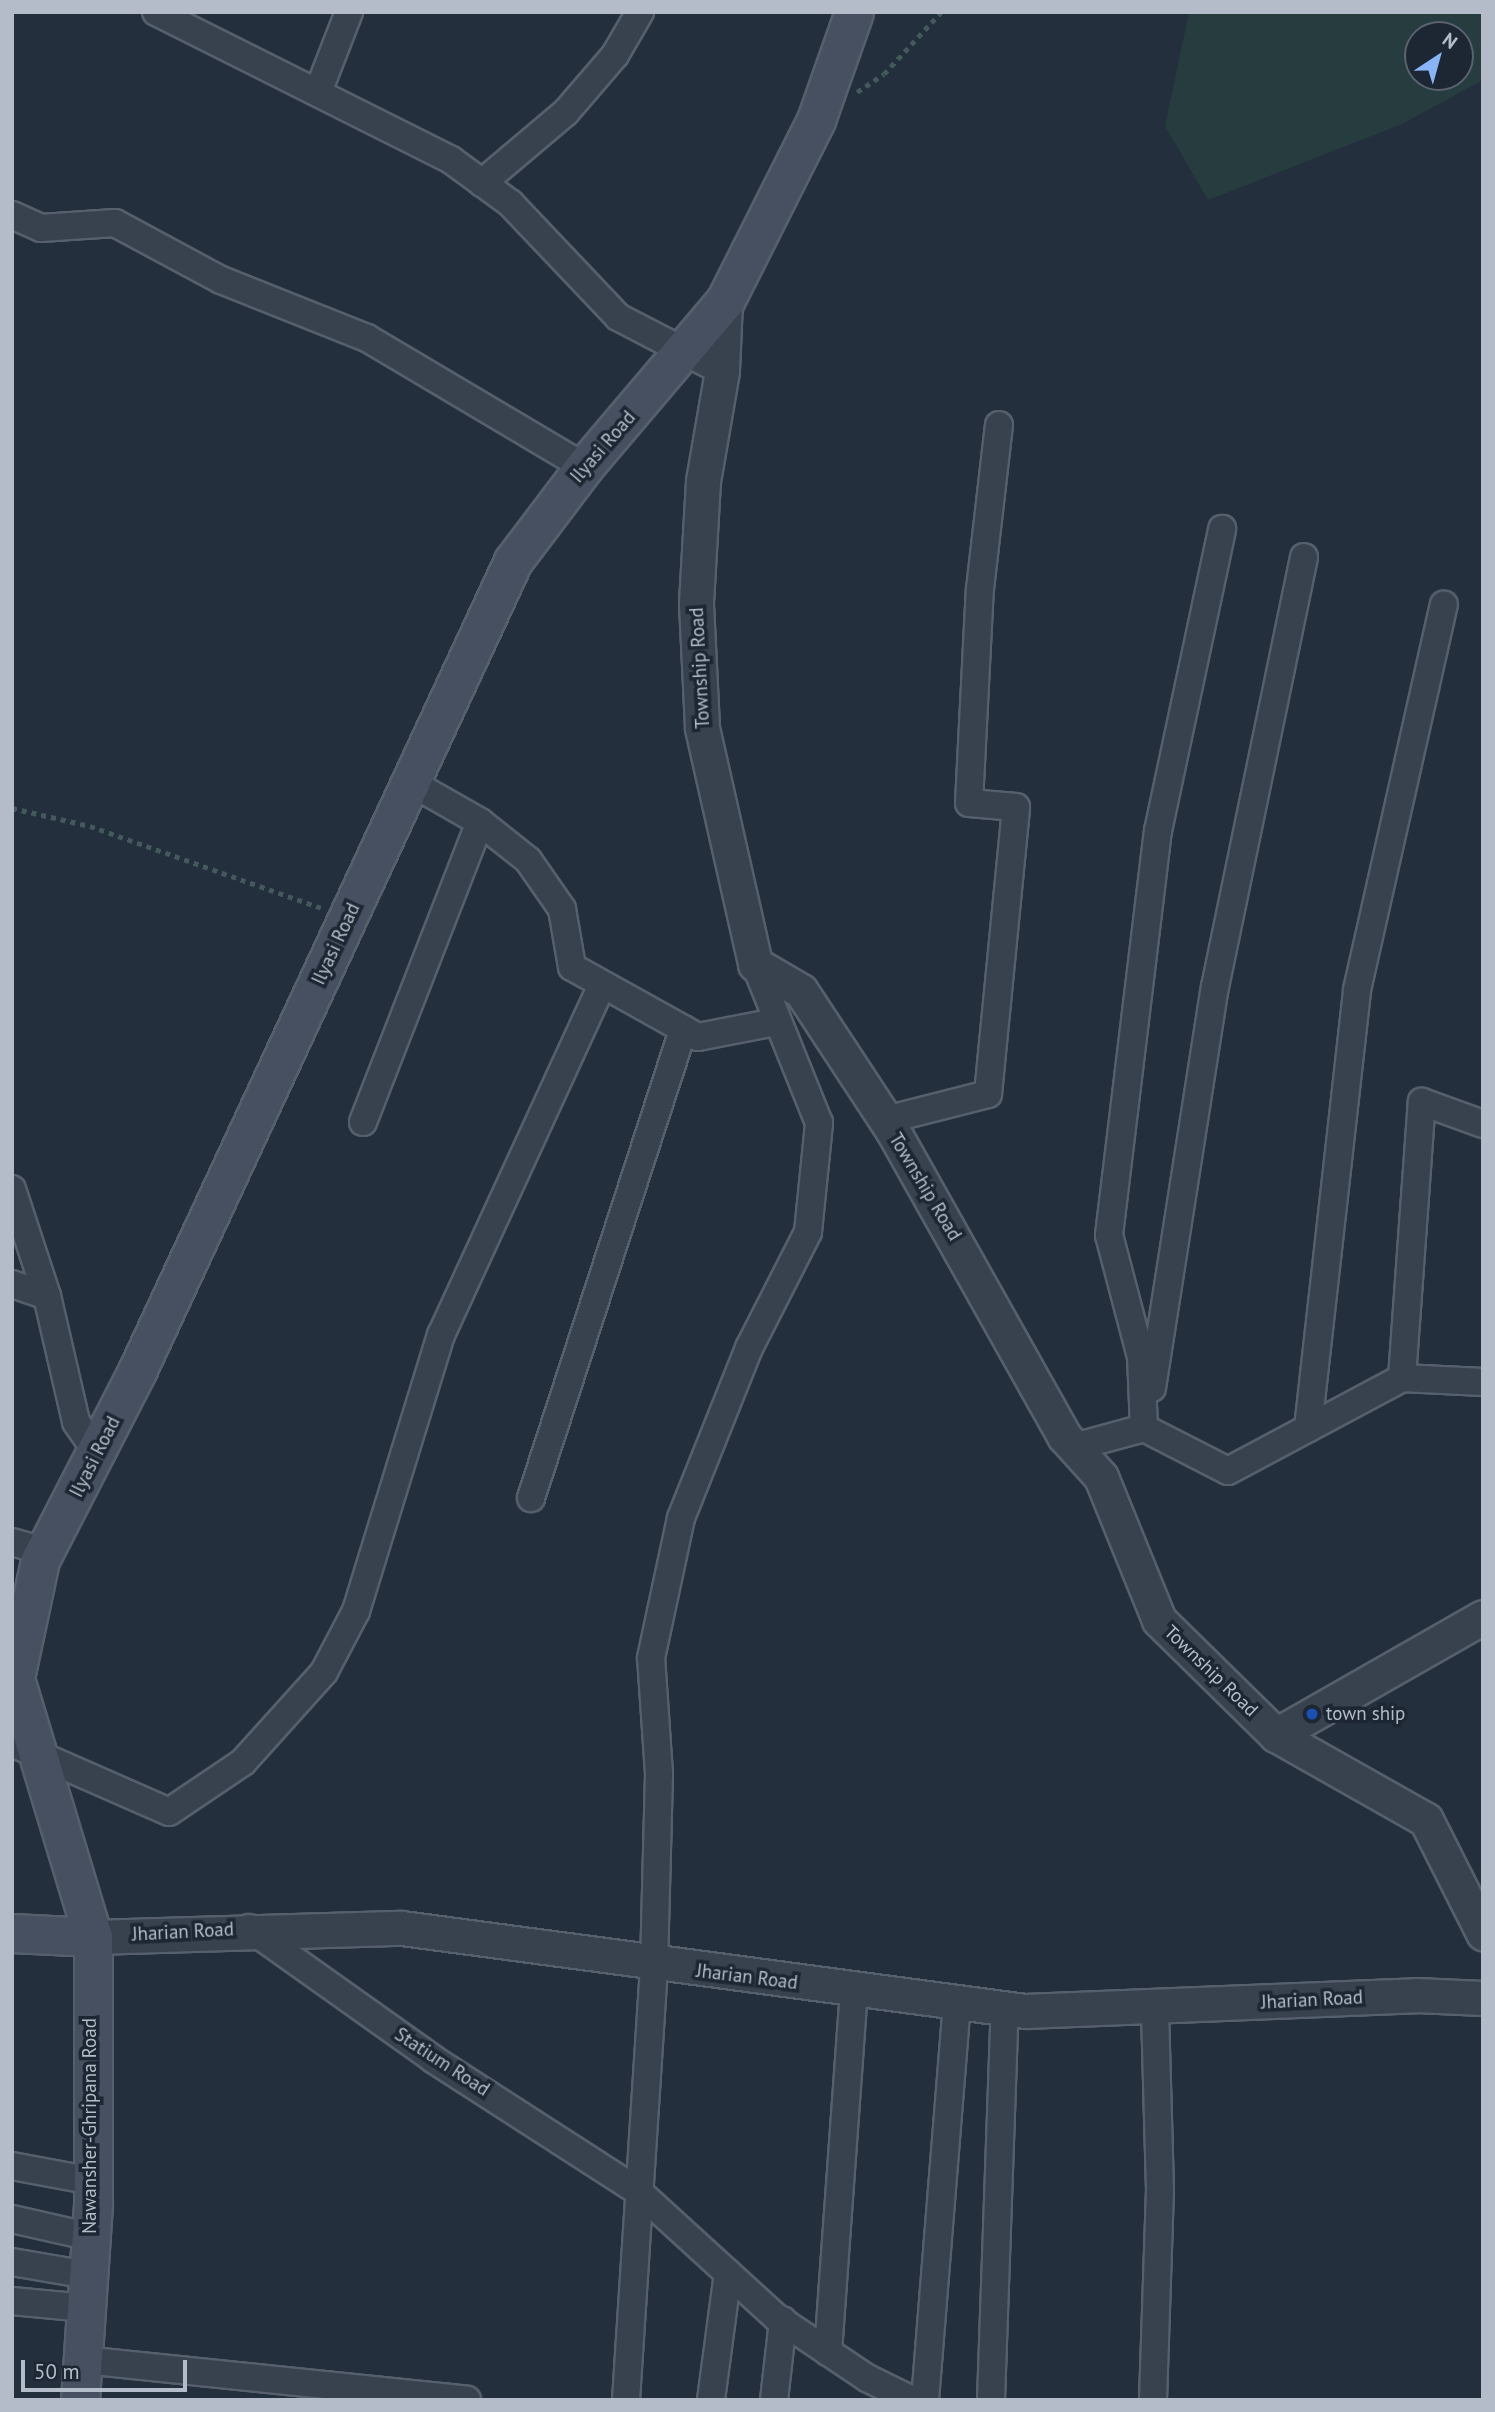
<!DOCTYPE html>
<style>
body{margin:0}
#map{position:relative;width:1495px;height:2412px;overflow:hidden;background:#242f3e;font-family:"PT Sans",sans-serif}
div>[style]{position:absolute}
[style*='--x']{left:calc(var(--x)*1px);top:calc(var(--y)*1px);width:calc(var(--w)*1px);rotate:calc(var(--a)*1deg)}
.green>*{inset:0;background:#263c3f}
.path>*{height:4.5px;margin-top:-2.25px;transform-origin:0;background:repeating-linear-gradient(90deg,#44595c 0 5px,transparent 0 10px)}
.roads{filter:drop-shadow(2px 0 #565f6c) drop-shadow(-2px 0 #565f6c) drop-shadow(0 2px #565f6c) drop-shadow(0 -2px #565f6c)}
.minor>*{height:26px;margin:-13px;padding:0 13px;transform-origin:13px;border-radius:13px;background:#38414e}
.tertiary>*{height:33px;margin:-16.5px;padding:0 16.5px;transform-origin:16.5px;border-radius:16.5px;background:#38414e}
.secondary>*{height:37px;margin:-18.5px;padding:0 18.5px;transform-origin:18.5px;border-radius:18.5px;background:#465061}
.dots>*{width:19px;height:19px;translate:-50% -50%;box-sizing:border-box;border:4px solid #1d2633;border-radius:50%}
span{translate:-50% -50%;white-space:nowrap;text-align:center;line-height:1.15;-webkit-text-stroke:7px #1d2633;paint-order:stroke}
.street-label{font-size:19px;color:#b4bcc9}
.poi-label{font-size:19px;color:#b4bcc9}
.left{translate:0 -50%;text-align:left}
.frame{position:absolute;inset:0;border:14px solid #b4bcc9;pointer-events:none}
.north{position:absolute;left:1404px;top:21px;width:70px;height:70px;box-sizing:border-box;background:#1d2633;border:2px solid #59626f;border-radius:50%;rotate:36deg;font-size:19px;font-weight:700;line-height:28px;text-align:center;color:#b4bcc9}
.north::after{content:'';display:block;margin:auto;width:24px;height:32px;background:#8ab4f8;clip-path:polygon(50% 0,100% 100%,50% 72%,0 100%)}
.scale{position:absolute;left:21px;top:2360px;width:166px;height:32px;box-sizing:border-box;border:4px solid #b4bcc9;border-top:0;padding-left:9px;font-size:21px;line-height:24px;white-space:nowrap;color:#b4bcc9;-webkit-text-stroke:5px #1d2633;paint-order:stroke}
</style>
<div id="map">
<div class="green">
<i style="clip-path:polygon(evenodd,1189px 12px,1483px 12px,1483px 80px,1402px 124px,1208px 200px,1165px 126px,1189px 12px,1418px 35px,1460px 35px,1460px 77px,1418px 77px,1418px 35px)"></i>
</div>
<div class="path">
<i style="--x:857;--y:92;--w:32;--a:-34"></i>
<i style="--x:884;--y:74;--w:84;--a:-47.4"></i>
<i style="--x:12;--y:808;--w:80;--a:13"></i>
<i style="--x:90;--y:826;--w:245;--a:19.5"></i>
</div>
<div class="roads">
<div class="minor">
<i style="--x:156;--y:12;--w:330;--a:26.6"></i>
<i style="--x:451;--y:160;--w:73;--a:36.1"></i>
<i style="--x:510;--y:203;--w:157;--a:46.5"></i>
<i style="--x:618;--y:317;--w:117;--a:27.4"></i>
<i style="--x:318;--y:92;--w:86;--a:-68.8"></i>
<i style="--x:482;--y:183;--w:110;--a:-40.2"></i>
<i style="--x:566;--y:112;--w:75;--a:-49.3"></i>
<i style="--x:615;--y:55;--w:50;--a:-59.8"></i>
<i style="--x:12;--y:215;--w:32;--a:24"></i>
<i style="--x:41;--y:228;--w:74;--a:-3.9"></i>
<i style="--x:115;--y:223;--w:120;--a:28.3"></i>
<i style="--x:221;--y:280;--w:157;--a:21.7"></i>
<i style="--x:367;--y:338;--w:252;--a:30.7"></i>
<i style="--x:410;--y:782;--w:81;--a:29.7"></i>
<i style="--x:480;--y:822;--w:61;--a:38.4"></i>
<i style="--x:528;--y:860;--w:60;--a:55.2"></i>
<i style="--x:562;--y:909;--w:59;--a:80.2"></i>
<i style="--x:572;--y:967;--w:144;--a:29.1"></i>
<i style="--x:698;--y:1037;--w:79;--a:-10.9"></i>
<i style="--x:886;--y:1120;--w:105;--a:-14.3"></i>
<i style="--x:988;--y:1094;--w:288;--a:-84.4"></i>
<i style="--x:1016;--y:807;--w:47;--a:-175.1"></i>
<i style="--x:969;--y:803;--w:214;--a:-87.1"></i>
<i style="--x:980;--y:589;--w:165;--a:-83.4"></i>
<i style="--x:363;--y:1122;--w:322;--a:-68.7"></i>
<i style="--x:12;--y:1189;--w:113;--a:71.9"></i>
<i style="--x:47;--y:1296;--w:129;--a:77"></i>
<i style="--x:76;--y:1422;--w:39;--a:55"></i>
<i style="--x:12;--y:1284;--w:37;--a:19"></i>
<i style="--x:1402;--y:1378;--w:277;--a:-85.9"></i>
<i style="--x:1422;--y:1102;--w:65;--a:19.8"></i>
<i style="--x:1152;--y:1388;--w:406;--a:-81.1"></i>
<i style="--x:1215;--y:987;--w:439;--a:-78.3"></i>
<i style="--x:1144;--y:1428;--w:71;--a:-92.4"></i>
<i style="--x:1141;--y:1357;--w:126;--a:-104.7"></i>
<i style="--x:1109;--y:1235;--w:407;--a:-83.1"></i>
<i style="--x:1158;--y:831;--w:309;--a:-78"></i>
<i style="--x:1308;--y:1428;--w:441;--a:-83.6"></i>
<i style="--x:1357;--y:990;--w:395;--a:-77.3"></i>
<i style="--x:1074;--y:1447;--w:73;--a:-15.2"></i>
<i style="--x:1144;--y:1428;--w:94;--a:27.1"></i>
<i style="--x:1228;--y:1471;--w:197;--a:-28.1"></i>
<i style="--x:1402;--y:1378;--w:81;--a:2.8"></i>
<i style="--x:531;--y:1498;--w:493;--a:-72"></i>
<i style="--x:12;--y:1542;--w:33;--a:16"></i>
<i style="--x:12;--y:1743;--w:171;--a:23.7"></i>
<i style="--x:169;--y:1812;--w:89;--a:-34"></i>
<i style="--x:243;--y:1762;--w:121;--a:-48"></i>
<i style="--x:324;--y:1672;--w:69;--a:-62.3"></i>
<i style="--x:356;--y:1611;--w:289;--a:-72.9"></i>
<i style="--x:441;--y:1335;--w:385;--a:-65.3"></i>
<i style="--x:249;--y:1928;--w:226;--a:35.4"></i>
<i style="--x:433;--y:2059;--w:244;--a:32.8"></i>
<i style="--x:638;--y:2191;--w:187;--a:42.4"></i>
<i style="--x:776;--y:2317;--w:110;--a:33.8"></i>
<i style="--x:867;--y:2378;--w:50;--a:26.1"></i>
<i style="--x:12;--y:2166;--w:82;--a:10.5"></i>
<i style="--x:12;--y:2219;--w:81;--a:12.8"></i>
<i style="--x:12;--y:2262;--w:77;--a:9.7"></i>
<i style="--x:12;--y:2301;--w:74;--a:5.4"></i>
<i style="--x:828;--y:2352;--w:362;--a:-85.9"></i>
<i style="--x:83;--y:2360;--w:386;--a:5.9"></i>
<i style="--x:626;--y:2400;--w:436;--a:-86.3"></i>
<i style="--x:654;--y:1965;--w:191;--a:-88.5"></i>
<i style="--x:659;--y:1774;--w:116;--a:-93.9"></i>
<i style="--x:651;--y:1658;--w:143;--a:-77.9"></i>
<i style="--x:681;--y:1518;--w:183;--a:-68.2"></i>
<i style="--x:749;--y:1348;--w:130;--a:-63"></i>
<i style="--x:808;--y:1232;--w:110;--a:-84.2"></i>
<i style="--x:819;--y:1123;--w:171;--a:-111.9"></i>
<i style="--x:711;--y:2400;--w:128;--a:-82.4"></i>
<i style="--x:774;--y:2400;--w:80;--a:-83.5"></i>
<i style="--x:925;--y:2400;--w:398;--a:-85.4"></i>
<i style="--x:991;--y:2400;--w:392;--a:-88"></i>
<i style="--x:1153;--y:2400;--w:210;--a:-88.1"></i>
<i style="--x:1160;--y:2190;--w:183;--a:-91.6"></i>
</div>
<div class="tertiary">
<i style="--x:725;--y:301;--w:70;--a:92.5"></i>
<i style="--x:722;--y:371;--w:112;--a:99.8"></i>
<i style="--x:703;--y:481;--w:123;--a:93.3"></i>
<i style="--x:696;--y:604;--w:124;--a:87.2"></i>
<i style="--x:702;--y:728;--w:242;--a:77.3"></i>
<i style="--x:755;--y:964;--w:53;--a:30.4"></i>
<i style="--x:801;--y:991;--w:168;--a:56.7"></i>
<i style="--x:893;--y:1131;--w:350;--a:60.7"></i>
<i style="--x:1064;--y:1436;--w:55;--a:47.9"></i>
<i style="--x:1101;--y:1477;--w:154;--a:67.9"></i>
<i style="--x:1159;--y:1620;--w:164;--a:44.5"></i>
<i style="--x:1276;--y:1735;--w:172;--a:29.5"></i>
<i style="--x:1426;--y:1820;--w:127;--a:63.2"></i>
<i style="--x:1276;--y:1735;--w:238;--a:-29.7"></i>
<i style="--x:93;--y:1937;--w:309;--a:-1.7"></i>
<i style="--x:402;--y:1928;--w:629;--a:7.59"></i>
<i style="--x:1025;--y:2011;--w:391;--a:-2.3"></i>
<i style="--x:1416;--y:1995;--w:67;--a:2.6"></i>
</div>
<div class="secondary">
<i style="--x:12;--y:1933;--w:81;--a:2.8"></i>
<i style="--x:80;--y:2400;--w:198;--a:-86.2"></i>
<i style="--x:93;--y:2202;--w:265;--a:-90"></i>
<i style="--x:93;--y:1937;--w:270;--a:-106.8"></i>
<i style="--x:15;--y:1678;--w:121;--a:-78"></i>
<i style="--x:40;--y:1560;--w:215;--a:-62.8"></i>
<i style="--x:138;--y:1369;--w:891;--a:-65.1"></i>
<i style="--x:513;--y:561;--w:118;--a:-52.9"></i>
<i style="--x:584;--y:467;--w:218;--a:-49.7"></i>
<i style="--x:725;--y:301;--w:203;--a:-63.3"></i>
<i style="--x:816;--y:120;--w:114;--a:-70.6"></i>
</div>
</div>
<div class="dots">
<i style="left:1312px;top:1714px;background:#1a4fb4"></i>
</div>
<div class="street-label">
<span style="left:603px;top:447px;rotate:-49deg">Ilyasi Road</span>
<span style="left:700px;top:668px;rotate:-93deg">Township Road</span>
<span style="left:336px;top:944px;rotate:-65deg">Ilyasi Road</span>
<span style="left:925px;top:1187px;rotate:59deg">Township Road</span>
<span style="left:95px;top:1457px;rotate:-63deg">Ilyasi Road</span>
<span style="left:1211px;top:1671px;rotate:44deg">Township Road</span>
<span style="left:183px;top:1932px;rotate:-3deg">Jharian Road</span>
<span style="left:747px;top:1977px;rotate:7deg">Jharian Road</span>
<span style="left:1312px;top:2000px;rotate:-3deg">Jharian Road</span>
<span style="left:442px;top:2062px;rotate:33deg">Statium Road</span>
<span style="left:90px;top:2126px;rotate:-90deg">Nawansher-Ghripana Road</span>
</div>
<div class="poi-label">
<span class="left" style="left:1326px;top:1714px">town ship</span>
</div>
<div class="frame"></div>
<div class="north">N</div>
<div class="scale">50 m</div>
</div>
